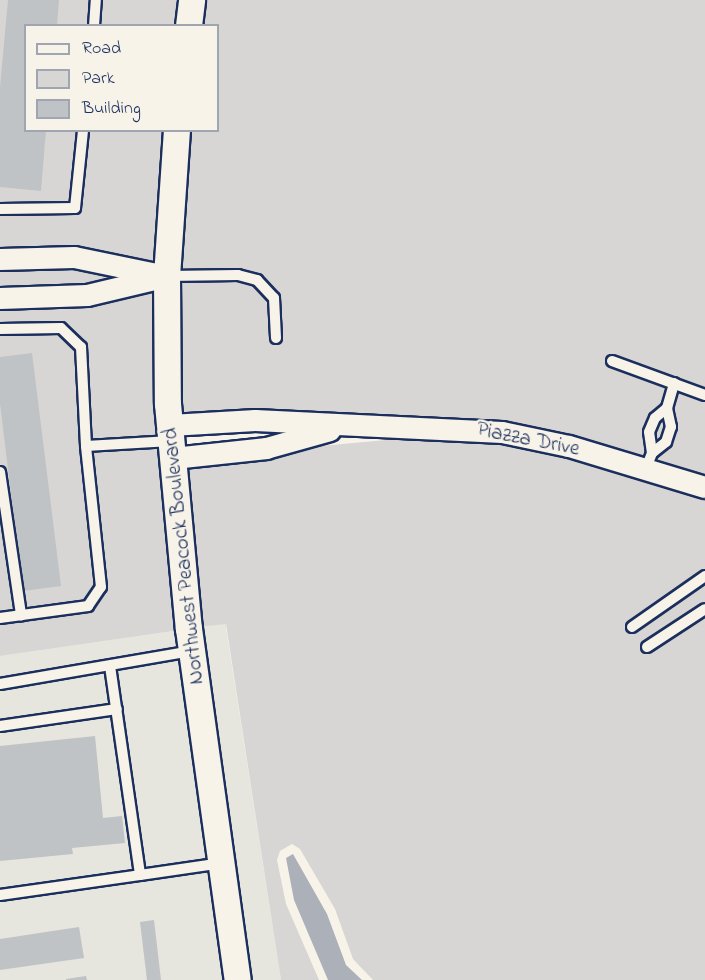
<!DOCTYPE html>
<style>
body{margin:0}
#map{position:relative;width:705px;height:980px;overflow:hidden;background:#f7f3e8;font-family:"Indie Flower",sans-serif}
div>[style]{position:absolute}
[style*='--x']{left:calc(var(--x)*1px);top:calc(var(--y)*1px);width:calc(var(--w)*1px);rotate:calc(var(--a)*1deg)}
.built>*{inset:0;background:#e6e5de}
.green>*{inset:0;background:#d7d6d4}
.water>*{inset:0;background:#acb0b9}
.building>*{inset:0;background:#c0c3c5}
.roads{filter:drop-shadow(2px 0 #1b2f5e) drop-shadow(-2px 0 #1b2f5e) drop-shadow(0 2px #1b2f5e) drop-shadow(0 -2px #1b2f5e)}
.service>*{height:10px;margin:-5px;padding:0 5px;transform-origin:5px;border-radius:5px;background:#f7f3e8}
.minor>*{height:21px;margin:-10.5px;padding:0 10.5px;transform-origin:10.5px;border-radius:10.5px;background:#f7f3e8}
.tertiary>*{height:26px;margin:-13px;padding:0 13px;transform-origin:13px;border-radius:13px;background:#f7f3e8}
span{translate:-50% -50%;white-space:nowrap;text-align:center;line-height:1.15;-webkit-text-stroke:5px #f7f3e8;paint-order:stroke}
.street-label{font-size:21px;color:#1b2f5e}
.legend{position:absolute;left:24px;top:24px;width:195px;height:108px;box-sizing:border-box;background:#f7f3e8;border:2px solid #9fa5b1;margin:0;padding:8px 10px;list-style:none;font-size:18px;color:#1b2f5e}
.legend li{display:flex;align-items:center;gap:12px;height:30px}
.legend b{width:30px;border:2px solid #9fa5b1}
</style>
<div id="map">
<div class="built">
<i style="clip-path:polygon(226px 623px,226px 628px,281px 980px,247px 980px,198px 627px)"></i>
<i style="clip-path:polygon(180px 630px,229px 980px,0 980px,0 656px)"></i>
</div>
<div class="green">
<i style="clip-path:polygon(0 0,183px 0,180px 25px,26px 26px,26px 130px,168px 131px,159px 265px,0 249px)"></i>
<i style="clip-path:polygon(201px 0,705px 0,705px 477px,573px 435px,491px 420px,278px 409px,178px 413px,177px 284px,186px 131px,218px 130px,218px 26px,198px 25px)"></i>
<i style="clip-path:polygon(73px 267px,121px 278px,86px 285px,0 286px,0 268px)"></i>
<i style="clip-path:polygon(158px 289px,180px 630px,0 656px,0 306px,87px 305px)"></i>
<i style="clip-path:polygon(408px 438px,522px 446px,705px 498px,705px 980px,373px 980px,353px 959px,335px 909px,300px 849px,292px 844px,280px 851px,277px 860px,286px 904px,319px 980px,281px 980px,226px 624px,198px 627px,182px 468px,265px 459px,321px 446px)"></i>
</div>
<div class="water">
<i style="clip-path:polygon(293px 854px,327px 914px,346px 965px,362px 980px,328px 980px,294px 900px,286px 858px)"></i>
</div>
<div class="building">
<i style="clip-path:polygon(8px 0,59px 0,57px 26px,26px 26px,26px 130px,46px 130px,41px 191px,0 187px,0 87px)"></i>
<i style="clip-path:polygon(32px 353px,61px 586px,23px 591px,0 404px,0 357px)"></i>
<i style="clip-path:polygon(95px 736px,103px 818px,122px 816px,125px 843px,72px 848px,73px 854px,0 861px,0 746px)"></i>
<i style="clip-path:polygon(154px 920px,161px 980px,147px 980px,140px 922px)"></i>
<i style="clip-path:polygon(79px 927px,84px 958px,0 970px,0 939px)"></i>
<i style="clip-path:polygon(86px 976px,87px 980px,66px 980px,66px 979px)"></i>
</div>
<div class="roads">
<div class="service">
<i style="--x:94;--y:26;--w:26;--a:-86"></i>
<i style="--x:0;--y:209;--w:75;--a:-0.8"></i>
<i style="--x:75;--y:208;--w:78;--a:-84.1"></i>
<i style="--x:167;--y:276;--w:71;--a:-0.8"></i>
<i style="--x:238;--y:275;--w:20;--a:15"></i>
<i style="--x:257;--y:280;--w:25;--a:47"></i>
<i style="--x:274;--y:298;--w:40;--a:87.1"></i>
<i style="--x:0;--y:329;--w:61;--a:-0.9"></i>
<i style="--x:61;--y:328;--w:28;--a:44"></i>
<i style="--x:81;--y:347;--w:99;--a:87.1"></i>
<i style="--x:612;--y:361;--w:99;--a:20.1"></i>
<i style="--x:652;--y:453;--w:21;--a:-98"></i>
<i style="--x:649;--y:432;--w:15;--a:-67"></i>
<i style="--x:655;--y:418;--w:16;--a:-40"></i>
<i style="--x:646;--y:468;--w:16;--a:-68"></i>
<i style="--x:652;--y:453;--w:18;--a:-38"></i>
<i style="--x:666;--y:442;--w:16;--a:-72"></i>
<i style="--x:671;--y:427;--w:19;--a:-102"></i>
<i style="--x:667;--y:408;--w:26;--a:-74"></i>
<i style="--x:0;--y:472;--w:145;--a:81.6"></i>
<i style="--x:0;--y:618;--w:89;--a:-7.8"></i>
<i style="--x:88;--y:606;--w:23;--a:-56"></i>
<i style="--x:101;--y:587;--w:142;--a:-96.1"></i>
<i style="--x:86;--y:446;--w:85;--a:-3.4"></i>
<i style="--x:632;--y:627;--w:89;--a:-34.9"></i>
<i style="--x:647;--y:647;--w:69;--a:-33.2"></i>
<i style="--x:110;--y:666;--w:211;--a:81.8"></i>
<i style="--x:140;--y:875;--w:83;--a:-8.3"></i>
<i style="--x:0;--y:684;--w:195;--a:-9.8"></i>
<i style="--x:0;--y:726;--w:118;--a:-8.3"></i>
<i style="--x:0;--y:895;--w:141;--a:-8.1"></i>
</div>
<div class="minor">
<i style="--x:0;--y:259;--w:74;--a:-1.5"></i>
<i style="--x:74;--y:257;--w:89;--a:11.7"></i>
<i style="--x:0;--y:298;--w:87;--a:-2"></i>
<i style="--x:87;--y:295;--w:82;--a:-13.4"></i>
<i style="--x:170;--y:425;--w:85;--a:-3.4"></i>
<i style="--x:255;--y:420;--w:247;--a:2.8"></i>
<i style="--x:502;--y:432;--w:68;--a:11.8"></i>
<i style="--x:569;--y:446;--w:142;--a:16.8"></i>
<i style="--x:173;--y:458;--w:94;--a:-6.1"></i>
<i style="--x:266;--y:448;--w:66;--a:-15.7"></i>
</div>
<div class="tertiary">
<i style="--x:189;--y:26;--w:26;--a:-83"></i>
<i style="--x:177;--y:130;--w:146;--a:93.9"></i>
<i style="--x:167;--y:276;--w:128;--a:89.6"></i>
<i style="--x:168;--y:404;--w:226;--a:84.7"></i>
<i style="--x:189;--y:629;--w:354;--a:82.1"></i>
</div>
</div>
<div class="street-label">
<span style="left:528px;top:440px;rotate:11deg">Piazza Drive</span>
<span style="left:184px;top:556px;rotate:-96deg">Northwest Peacock Boulevard</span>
</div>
<ul class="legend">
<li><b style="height:8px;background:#f7f3e8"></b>Road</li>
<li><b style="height:16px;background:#d7d6d4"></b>Park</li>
<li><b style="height:16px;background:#c0c3c5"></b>Building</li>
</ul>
</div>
